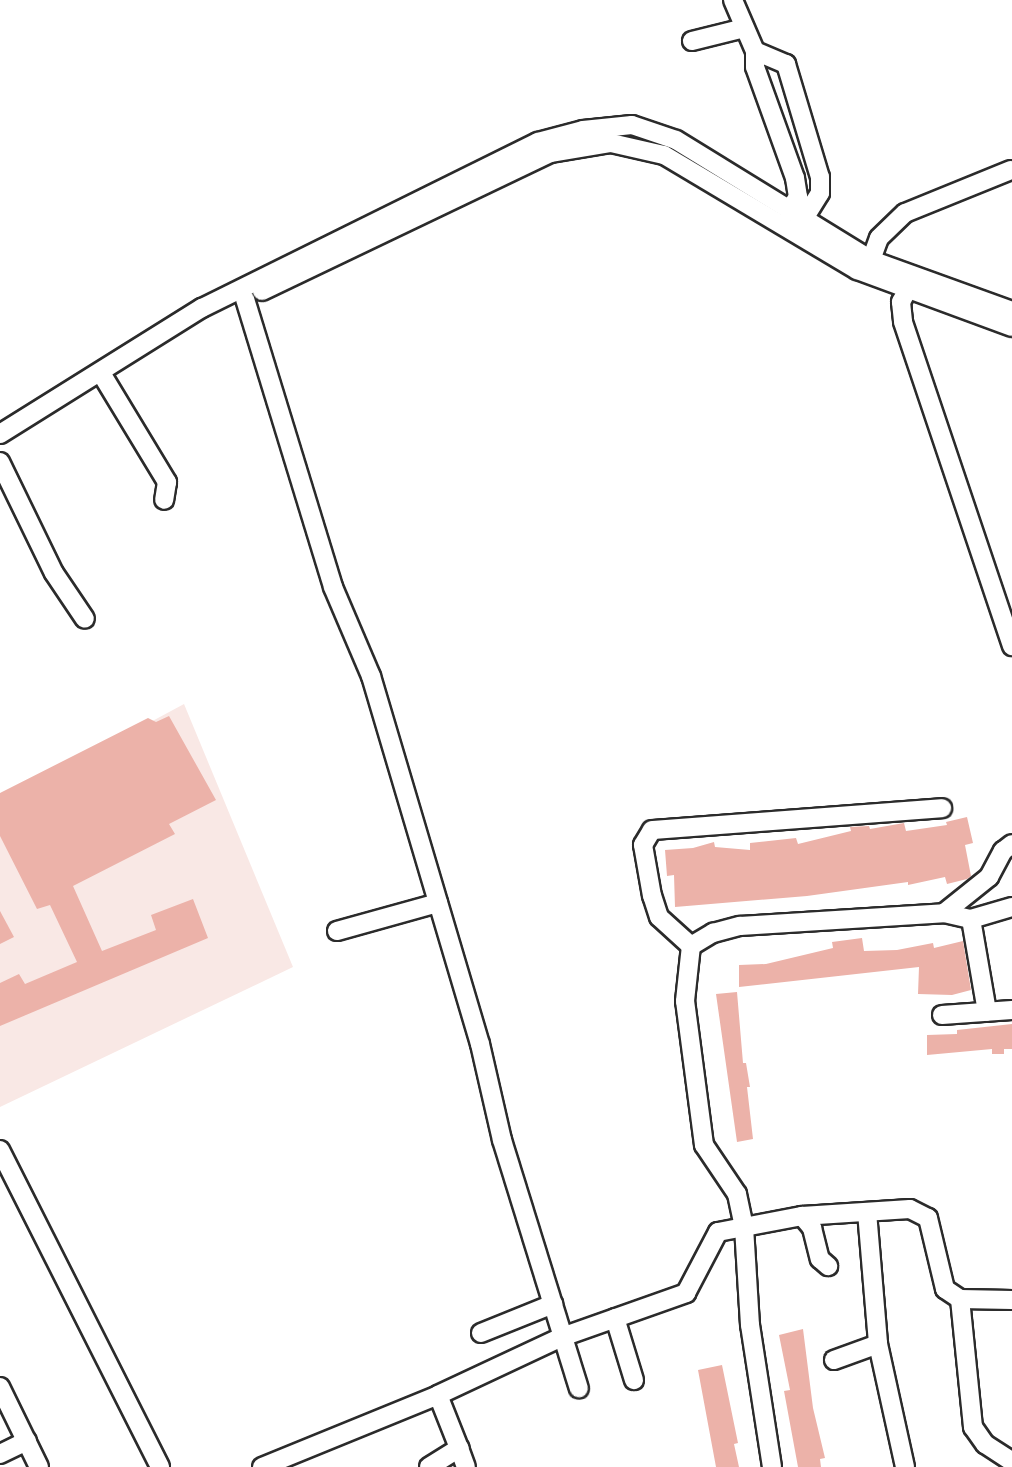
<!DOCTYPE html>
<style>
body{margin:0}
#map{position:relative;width:1012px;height:1467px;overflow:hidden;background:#fff;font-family:Caveat,sans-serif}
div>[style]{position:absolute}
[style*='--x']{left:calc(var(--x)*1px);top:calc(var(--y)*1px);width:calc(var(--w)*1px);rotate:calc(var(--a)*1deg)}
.built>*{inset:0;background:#f9e8e5}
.building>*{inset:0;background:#ecb2a9}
.roads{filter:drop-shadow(2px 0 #2b2b2b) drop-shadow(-2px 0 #2b2b2b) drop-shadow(0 2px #2b2b2b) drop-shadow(0 -2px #2b2b2b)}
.minor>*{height:18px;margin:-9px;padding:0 9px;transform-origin:9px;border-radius:9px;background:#fff}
span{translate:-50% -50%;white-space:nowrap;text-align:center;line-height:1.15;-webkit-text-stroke:6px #fff;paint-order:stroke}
</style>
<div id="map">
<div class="built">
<i style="clip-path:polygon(184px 704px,293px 967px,0 1107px,0 803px)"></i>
</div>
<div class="building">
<i style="clip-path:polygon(169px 716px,216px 800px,169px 824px,175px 834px,73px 886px,102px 951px,156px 930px,151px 915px,193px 899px,208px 938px,0 1026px,0 983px,19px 974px,25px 984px,77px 962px,50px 905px,37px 909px,0 836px,0 793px,148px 718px,156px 722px)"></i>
<i style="clip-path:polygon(967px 817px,973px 843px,965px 845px,971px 876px,967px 879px,947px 884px,945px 877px,908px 885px,908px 882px,807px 896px,675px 907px,674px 875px,667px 876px,665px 850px,693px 848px,714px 842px,715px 847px,750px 850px,750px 843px,796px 838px,798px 844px,851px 831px,850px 827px,869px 826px,870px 829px,904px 823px,906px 831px,947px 825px,946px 822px)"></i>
<i style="clip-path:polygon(0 911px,14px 937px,0 944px)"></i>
<i style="clip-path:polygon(862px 938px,864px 951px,897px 950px,933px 943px,934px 948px,963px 941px,971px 990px,952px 995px,918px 994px,919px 967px,739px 987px,739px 965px,766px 964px,833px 948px,832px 942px)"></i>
<i style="clip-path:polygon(737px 992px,743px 1063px,746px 1063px,750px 1087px,747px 1087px,753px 1139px,737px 1142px,716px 994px)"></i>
<i style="clip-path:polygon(1012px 1024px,1012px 1049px,1004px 1049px,1004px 1054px,992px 1054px,992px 1049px,927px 1055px,927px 1035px,957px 1034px,957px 1030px)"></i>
<i style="clip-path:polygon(803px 1329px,813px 1408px,825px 1458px,820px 1459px,821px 1467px,798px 1467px,784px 1391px,790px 1390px,779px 1335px)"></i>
<i style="clip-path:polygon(722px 1365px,738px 1443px,734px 1444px,739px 1467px,716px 1467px,698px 1370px)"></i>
</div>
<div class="roads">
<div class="minor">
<i style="--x:733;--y:0;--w:56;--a:66.7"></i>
<i style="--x:692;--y:41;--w:54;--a:-14"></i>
<i style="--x:789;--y:210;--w:16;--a:-55"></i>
<i style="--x:798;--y:197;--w:19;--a:-99"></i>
<i style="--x:795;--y:178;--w:118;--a:-109.8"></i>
<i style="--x:755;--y:67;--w:16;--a:-90"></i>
<i style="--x:755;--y:51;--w:34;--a:23"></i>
<i style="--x:786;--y:64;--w:118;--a:73.3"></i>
<i style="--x:820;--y:177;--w:16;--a:90"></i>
<i style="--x:820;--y:193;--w:32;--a:122"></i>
<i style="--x:871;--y:260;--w:23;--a:-70"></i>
<i style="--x:879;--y:238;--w:36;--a:-44"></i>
<i style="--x:905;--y:213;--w:114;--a:-22.1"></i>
<i style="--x:912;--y:282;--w:23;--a:119"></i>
<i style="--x:901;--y:302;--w:20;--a:84"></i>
<i style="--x:903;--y:322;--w:342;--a:71.4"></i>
<i style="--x:262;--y:291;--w:319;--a:-25.6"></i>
<i style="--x:550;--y:153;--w:62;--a:-9.3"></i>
<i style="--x:611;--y:143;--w:54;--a:12.8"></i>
<i style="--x:664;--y:155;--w:225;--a:30.8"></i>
<i style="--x:857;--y:270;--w:165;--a:20.2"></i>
<i style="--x:245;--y:299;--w:301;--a:73"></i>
<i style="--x:333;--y:587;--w:97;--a:66.9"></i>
<i style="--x:371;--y:676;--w:384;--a:73.5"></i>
<i style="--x:480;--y:1044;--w:98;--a:77.1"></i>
<i style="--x:502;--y:1140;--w:260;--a:72.8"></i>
<i style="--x:104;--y:378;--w:122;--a:58.8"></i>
<i style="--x:167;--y:482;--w:18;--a:99"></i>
<i style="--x:0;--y:434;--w:238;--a:-32"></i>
<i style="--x:202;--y:308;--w:375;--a:-26.3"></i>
<i style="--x:538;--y:142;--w:47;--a:-14.9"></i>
<i style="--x:583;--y:130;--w:49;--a:-5.8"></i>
<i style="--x:632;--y:125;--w:46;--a:18.8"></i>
<i style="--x:676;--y:140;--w:229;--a:31.6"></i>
<i style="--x:871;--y:260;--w:150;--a:19.9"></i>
<i style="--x:0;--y:462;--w:123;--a:64.1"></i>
<i style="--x:54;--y:573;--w:55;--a:56"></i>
<i style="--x:944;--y:913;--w:58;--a:-38.7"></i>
<i style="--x:989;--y:877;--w:30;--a:-62"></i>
<i style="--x:1003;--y:851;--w:11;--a:-38"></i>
<i style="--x:971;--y:919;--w:94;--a:80.2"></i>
<i style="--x:337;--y:931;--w:105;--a:-15.5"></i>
<i style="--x:691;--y:946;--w:43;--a:-137.8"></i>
<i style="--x:659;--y:917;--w:22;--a:-108"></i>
<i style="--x:652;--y:896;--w:52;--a:-100"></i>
<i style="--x:643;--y:845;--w:17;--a:-59"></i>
<i style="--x:652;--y:830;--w:291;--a:-4.3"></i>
<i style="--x:942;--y:1015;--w:70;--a:-4.1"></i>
<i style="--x:0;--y:1150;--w:355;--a:63.2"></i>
<i style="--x:867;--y:1212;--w:132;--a:85.2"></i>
<i style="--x:878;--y:1344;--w:126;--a:77.6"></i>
<i style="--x:802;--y:1216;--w:16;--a:50"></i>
<i style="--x:812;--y:1228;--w:32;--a:76"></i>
<i style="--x:820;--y:1259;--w:11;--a:41"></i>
<i style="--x:960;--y:1299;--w:129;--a:84.2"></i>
<i style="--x:973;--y:1427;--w:21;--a:55"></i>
<i style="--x:985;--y:1444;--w:31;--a:33"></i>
<i style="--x:615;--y:1318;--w:65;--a:73"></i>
<i style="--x:481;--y:1333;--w:78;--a:-21.9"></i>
<i style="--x:834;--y:1360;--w:47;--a:-20"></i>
<i style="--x:0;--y:1387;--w:89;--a:64"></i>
<i style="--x:459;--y:1448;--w:20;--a:70"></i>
<i style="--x:0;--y:1454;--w:30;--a:-26"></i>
<i style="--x:262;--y:1467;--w:190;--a:-22.2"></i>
<i style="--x:438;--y:1395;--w:137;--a:-25.1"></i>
<i style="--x:562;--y:1337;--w:132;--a:-19.5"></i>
<i style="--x:686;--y:1293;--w:69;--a:-62.3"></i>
<i style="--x:718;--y:1232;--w:86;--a:-10.8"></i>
<i style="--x:802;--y:1216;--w:108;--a:-3.7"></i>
<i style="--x:910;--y:1209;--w:20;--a:27"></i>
<i style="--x:928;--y:1218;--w:73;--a:76.5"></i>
<i style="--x:945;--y:1289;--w:18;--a:34"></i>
<i style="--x:960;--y:1299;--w:52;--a:1.1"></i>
<i style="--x:429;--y:1467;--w:36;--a:-32"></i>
<i style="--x:459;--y:1448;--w:57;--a:-111.6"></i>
<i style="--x:772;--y:1467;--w:144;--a:-98.8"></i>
<i style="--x:750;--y:1325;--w:98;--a:-93.5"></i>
<i style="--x:744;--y:1227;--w:34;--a:-102"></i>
<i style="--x:737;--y:1194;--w:59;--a:-124"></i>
<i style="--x:704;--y:1145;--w:145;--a:-97.5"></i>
<i style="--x:685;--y:1001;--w:55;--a:-83.8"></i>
<i style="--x:691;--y:946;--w:26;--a:-31"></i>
<i style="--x:713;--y:933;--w:28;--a:-15"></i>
<i style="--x:740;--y:926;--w:204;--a:-3.6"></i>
<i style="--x:944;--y:913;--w:28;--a:13"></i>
<i style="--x:971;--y:919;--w:43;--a:-16.3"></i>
</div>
</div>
</div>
